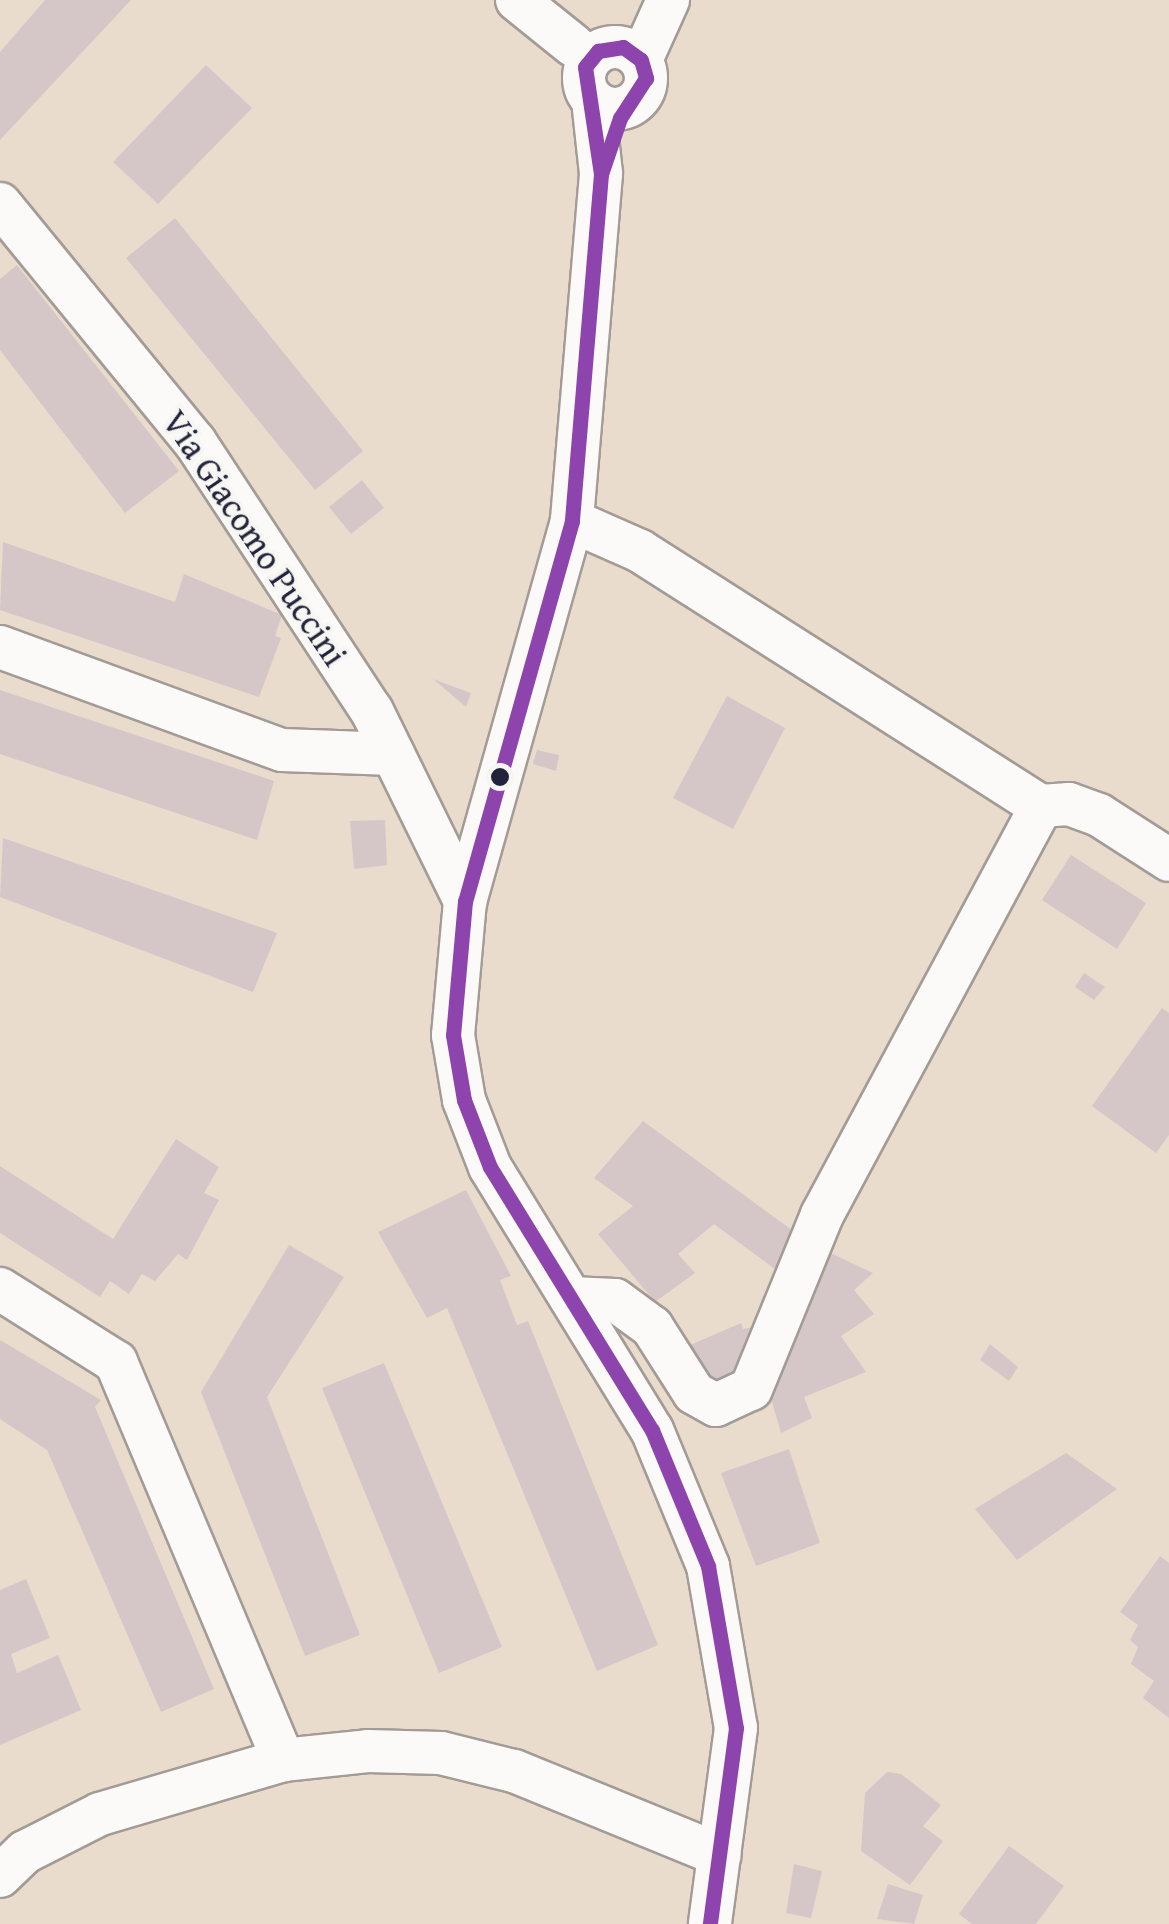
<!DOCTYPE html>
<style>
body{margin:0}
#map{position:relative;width:1169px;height:1924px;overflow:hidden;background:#e9dccd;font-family:"Gentium Book Plus",serif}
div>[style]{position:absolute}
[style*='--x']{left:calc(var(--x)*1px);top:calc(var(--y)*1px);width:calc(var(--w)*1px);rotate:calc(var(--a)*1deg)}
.building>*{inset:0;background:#d5c7c7}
.roads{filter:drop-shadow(2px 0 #a39b95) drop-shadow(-2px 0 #a39b95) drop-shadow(0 2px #a39b95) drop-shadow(0 -2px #a39b95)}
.minor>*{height:42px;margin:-21px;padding:0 21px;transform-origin:21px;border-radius:21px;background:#fcfaf8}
.minor>.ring{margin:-21px;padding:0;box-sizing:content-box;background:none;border:42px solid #fcfaf8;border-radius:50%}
.bus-1>*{height:15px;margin:-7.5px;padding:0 7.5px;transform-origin:7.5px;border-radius:7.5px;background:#8e44ad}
.dots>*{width:28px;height:28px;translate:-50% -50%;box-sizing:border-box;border:5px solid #f6f6f2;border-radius:50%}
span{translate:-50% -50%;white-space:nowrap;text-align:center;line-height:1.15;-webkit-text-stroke:8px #f6f6f2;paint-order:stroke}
.street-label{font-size:35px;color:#22223b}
</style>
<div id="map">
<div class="building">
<i style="clip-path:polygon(45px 0,131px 0,0 140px,0 52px)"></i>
<i style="clip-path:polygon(206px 65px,252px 108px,158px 204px,113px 162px)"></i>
<i style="clip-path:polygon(175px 218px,363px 451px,315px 490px,126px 258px)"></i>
<i style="clip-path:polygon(17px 265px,179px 471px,125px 513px,0 350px,0 279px)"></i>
<i style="clip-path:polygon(362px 480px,384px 508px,351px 534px,329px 507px)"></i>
<i style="clip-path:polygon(3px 542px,175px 602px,184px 574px,282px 615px,275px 636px,281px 638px,259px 697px,0 610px)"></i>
<i style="clip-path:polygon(433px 679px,471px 693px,466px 707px)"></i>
<i style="clip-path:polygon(0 690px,274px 781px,257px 840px,0 754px)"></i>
<i style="clip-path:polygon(727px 696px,785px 728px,733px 829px,673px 798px)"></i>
<i style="clip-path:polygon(537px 750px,559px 755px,556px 771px,533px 764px)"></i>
<i style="clip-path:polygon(385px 820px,387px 865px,354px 869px,350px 821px)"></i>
<i style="clip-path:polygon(3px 838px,277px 933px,253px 992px,0 897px)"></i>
<i style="clip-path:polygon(1071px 855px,1146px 903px,1117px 949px,1042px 900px)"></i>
<i style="clip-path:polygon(1084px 973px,1105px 987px,1094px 1000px,1075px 987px)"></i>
<i style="clip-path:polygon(1162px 1008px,1169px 1013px,1169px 1135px,1156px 1153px,1092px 1106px)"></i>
<i style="clip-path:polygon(643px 1121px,800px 1236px,775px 1269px,714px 1224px,678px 1254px,695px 1273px,655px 1302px,598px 1234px,633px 1206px,594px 1178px)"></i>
<i style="clip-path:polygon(176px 1139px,219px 1167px,204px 1193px,219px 1200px,187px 1260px,178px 1254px,155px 1281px,142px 1274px,129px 1294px,110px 1281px,100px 1297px,0 1233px,0 1166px,113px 1239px)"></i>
<i style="clip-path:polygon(466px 1190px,511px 1276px,500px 1280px,517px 1325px,528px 1321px,658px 1645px,597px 1671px,447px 1308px,427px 1318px,378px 1232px)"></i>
<i style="clip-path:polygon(289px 1245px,344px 1277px,267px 1397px,360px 1635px,305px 1656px,201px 1392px)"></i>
<i style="clip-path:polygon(820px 1248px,873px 1273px,854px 1290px,874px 1314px,841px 1336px,866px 1372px,804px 1397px,812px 1418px,781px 1433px,766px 1381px)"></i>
<i style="clip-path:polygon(741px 1323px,743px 1329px,757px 1326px,759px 1363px,706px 1386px,688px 1346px)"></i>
<i style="clip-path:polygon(0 1340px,101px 1400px,95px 1407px,214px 1689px,161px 1712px,47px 1450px,0 1419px)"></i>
<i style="clip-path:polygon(990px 1344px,1018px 1367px,1009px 1381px,980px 1360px)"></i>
<i style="clip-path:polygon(384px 1363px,502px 1647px,439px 1673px,322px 1388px)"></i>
<i style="clip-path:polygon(789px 1449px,820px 1543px,756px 1566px,721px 1473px)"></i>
<i style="clip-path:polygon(1066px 1453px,1117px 1489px,1017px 1560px,975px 1509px)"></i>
<i style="clip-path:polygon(1160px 1556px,1169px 1563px,1169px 1718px,1143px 1698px,1154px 1681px,1131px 1664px,1138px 1647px,1130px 1640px,1138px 1625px,1120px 1612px)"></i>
<i style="clip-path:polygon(26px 1579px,50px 1638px,11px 1654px,17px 1673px,58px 1655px,81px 1710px,0 1745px,0 1590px)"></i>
<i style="clip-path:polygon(887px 1772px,901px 1774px,941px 1805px,923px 1826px,943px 1841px,910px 1885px,861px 1851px,865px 1793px)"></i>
<i style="clip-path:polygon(1009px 1846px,1064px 1886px,1036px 1924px,972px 1924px,959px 1914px)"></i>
<i style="clip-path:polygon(794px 1864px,822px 1871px,811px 1918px,786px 1913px)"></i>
<i style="clip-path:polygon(888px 1884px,923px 1895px,914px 1924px,877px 1919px)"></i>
</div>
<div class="roads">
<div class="minor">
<i style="--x:517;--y:0;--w:72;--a:38.8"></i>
<i class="ring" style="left:584px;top:47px;width:20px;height:20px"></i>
<i style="--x:641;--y:60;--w:66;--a:-65.8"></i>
<i style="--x:593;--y:100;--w:74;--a:83.8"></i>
<i style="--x:601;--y:174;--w:348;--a:94.8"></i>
<i style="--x:572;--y:521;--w:395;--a:105.7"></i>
<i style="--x:465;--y:901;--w:135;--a:95.1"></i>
<i style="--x:453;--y:1035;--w:66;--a:80.4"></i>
<i style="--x:464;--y:1100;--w:72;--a:68.8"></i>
<i style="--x:490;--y:1167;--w:309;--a:58.4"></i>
<i style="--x:652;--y:1430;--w:147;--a:67.6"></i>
<i style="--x:708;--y:1566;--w:164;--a:80.2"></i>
<i style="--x:736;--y:1728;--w:198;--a:97.6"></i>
<i style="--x:0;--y:204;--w:308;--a:50.7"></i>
<i style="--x:195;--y:442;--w:322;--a:56.7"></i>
<i style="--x:372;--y:711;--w:212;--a:63.9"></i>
<i style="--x:572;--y:521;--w:74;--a:23.8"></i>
<i style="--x:640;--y:551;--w:475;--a:32.5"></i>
<i style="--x:1041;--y:806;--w:28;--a:-4"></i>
<i style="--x:1069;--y:804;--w:32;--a:20"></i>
<i style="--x:1099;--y:815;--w:83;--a:32.7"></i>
<i style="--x:0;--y:647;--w:300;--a:20.1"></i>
<i style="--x:282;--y:750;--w:111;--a:2.1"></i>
<i style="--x:0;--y:1289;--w:137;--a:32.2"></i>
<i style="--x:116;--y:1362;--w:432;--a:67.2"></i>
<i style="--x:571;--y:1298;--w:44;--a:2.6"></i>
<i style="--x:615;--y:1300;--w:46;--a:36.1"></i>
<i style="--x:652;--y:1327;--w:78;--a:57.5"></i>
<i style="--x:694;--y:1393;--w:25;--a:29"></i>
<i style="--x:716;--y:1405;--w:38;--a:-25"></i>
<i style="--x:751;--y:1389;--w:188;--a:-67.8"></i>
<i style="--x:822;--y:1215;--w:464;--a:-61.8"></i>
<i style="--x:0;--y:1876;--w:35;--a:-44"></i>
<i style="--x:25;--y:1852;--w:84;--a:-26.9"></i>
<i style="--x:100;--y:1814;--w:191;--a:-16.4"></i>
<i style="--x:283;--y:1760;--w:85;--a:-6"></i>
<i style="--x:368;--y:1751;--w:73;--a:1.6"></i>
<i style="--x:441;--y:1753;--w:75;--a:13.9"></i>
<i style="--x:514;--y:1771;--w:222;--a:22.2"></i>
</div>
</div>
<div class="bus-1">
<i style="--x:623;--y:47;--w:22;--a:36"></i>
<i style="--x:641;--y:60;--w:19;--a:74"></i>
<i style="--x:646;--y:78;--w:48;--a:123"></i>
<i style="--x:620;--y:118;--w:59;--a:108.7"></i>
<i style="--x:601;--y:174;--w:108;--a:-98.5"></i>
<i style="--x:585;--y:67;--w:21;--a:-51"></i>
<i style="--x:598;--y:51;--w:25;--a:-9"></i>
<i style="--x:601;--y:174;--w:348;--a:94.8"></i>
<i style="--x:572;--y:521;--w:395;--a:105.7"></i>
<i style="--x:465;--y:901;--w:135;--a:95.1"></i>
<i style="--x:453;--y:1035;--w:66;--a:80.4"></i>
<i style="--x:464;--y:1100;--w:72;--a:68.8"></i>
<i style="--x:490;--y:1167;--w:309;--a:58.4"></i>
<i style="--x:652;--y:1430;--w:147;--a:67.6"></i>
<i style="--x:708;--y:1566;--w:164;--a:80.2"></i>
<i style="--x:736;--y:1728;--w:198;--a:97.6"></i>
</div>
<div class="dots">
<i style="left:500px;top:777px;background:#22223b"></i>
</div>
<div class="street-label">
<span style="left:255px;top:538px;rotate:56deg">Via Giacomo Puccini</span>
</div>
</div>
